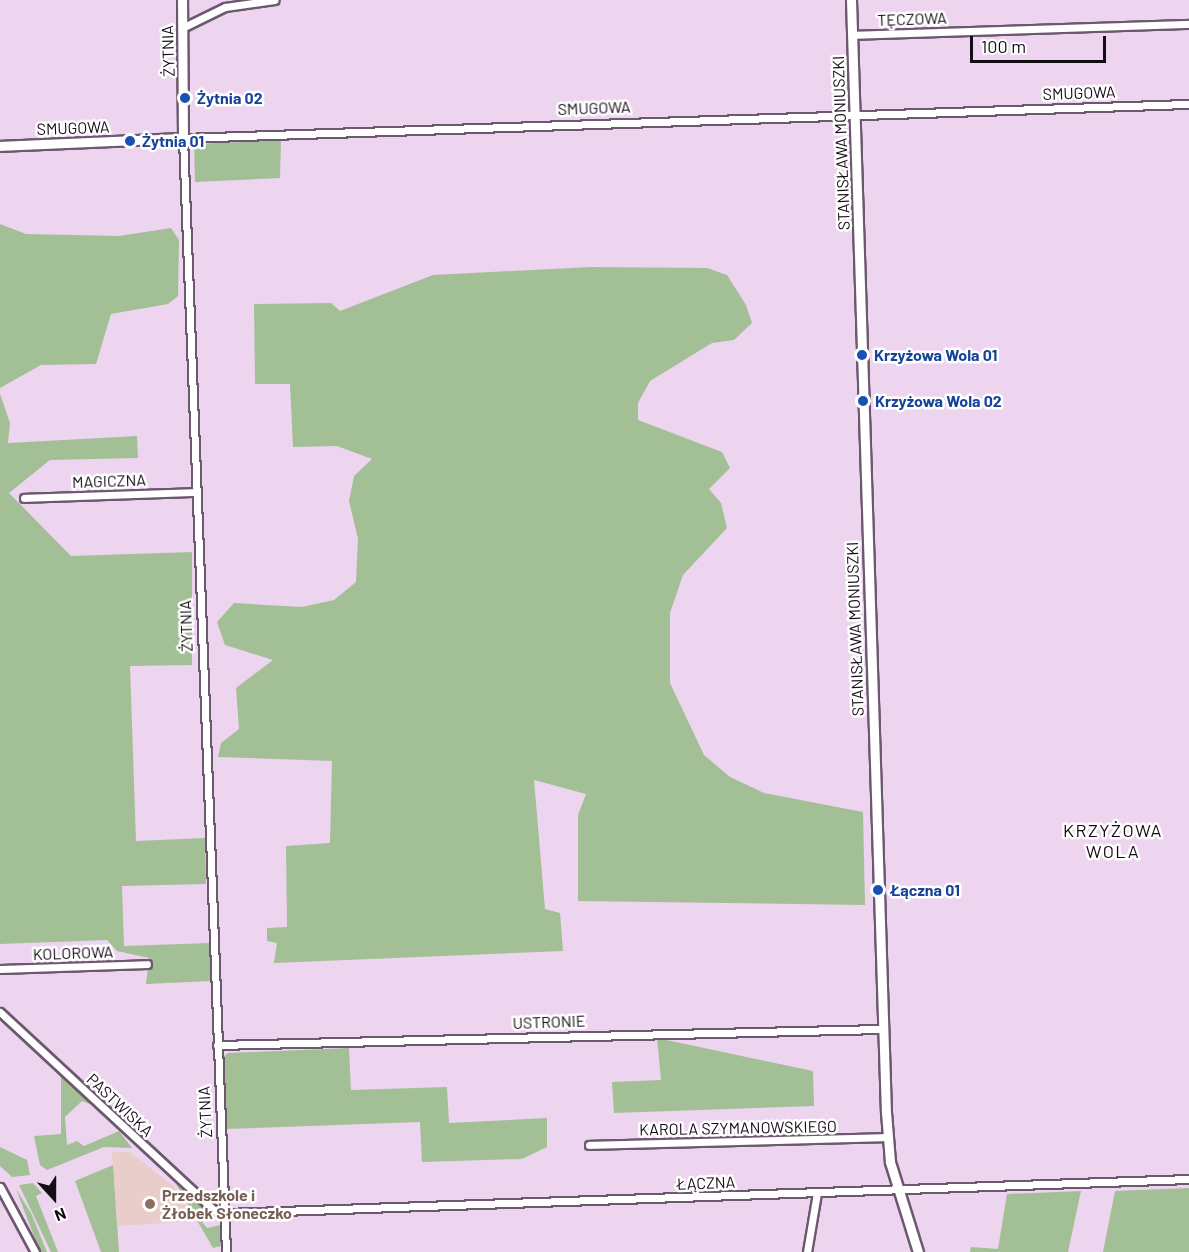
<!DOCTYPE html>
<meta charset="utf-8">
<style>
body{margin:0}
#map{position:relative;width:1189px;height:1252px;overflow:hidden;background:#edd5f0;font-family:Barlow,sans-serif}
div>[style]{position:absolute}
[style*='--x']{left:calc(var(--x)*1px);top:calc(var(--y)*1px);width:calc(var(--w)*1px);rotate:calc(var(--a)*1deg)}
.education>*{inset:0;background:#e8cdca}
.green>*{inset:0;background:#a3bf96}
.roads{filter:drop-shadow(2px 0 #6c586f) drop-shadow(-2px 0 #6c586f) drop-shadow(0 2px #6c586f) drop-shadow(0 -2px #6c586f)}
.minor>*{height:7px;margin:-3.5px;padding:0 3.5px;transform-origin:3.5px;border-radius:3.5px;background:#fff}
.tertiary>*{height:9px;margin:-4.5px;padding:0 4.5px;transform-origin:4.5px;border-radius:4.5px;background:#fff}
.dots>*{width:16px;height:16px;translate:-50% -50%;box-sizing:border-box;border:3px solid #fff;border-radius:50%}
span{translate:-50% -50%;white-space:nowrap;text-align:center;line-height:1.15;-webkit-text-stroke:5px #fff;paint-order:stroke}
.street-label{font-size:16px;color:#140c15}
.transit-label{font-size:16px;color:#164399;font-weight:700}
.left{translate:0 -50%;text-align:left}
.education-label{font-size:16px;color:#785e54;font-weight:700}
.neighbourhood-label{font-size:18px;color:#140c15;letter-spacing:1.5px}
.north{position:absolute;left:24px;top:1168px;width:60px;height:60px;-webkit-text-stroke:4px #fff;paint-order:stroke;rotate:159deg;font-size:16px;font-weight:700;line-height:24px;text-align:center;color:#140c15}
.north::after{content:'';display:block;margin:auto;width:21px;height:27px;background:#140c15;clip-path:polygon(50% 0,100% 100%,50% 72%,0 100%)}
.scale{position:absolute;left:970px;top:36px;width:136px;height:27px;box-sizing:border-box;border:3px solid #140c15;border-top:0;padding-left:8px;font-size:18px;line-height:21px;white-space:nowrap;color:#140c15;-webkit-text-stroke:4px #fff;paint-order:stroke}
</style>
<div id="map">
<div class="education">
<i style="clip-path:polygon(112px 1152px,130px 1152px,174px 1187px,195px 1221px,118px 1226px)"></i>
</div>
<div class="green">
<i style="clip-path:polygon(281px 140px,280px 178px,195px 182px,194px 144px)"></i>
<i style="clip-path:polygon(0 224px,26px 234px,119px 236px,171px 228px,179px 240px,178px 296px,168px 304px,111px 314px,96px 364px,41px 365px,0 388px)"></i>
<i style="clip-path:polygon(590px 267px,707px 268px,727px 275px,746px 305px,752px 323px,734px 340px,712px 343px,650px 381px,638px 403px,638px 420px,722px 452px,730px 468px,709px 489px,721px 503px,727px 528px,683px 575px,670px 613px,670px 683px,704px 755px,730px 777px,764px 793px,863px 812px,865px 905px,578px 901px,578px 815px,586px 794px,534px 780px,545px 909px,560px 913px,563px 951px,274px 963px,277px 943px,267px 941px,267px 928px,287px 927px,286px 846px,330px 843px,332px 761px,218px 757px,221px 743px,239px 729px,236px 688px,273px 660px,225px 645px,217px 622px,234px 603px,302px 607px,334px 600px,356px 582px,358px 539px,349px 501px,354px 476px,372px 459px,337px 446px,293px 447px,290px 384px,255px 384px,254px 304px,331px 303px,340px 311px,433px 275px)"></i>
<i style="clip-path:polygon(0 394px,10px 423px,8px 443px,137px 436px,138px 458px,50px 460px,9px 493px,71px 556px,192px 552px,192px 665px,130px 666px,136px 841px,205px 838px,206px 884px,122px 886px,124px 946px,210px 943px,211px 981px,146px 984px,149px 958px,117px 951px,107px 940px,0 944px)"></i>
<i style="clip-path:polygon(657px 1038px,813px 1071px,814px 1106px,614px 1113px,612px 1082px,661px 1080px)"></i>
<i style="clip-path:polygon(349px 1048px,351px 1090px,447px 1087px,449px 1123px,547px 1118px,547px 1147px,522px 1159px,422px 1162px,420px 1122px,226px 1129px,222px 1058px,228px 1053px)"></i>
<i style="clip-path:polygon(61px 1074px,93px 1105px,82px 1101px,65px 1117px,67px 1145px,77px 1141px,84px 1146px,119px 1131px,132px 1148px,104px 1147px,47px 1170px,40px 1165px,34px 1136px,61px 1134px)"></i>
<i style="clip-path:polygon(0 1147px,27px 1160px,30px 1175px,12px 1177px,0 1166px)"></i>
<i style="clip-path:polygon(113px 1165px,119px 1252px,101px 1252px,75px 1181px)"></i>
<i style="clip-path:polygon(33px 1183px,42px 1193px,36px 1196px,58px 1252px,51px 1252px,19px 1185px)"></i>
<i style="clip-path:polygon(176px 1184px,217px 1216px,218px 1220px,209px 1217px,202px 1222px,207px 1228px,220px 1225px,221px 1246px,213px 1248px)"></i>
<i style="clip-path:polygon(1189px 1188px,1189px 1252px,1103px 1252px,1115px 1191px)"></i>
<i style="clip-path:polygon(16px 1189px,31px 1213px,47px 1252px,40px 1252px)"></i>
<i style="clip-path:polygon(1081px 1191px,1068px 1252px,970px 1252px,971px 1247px,998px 1249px,1007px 1194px)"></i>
</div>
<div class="roads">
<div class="minor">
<i style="--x:182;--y:28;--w:48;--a:-26"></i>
<i style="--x:225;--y:7;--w:50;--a:-8"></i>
<i style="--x:852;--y:35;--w:337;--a:-1.9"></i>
<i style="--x:24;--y:498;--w:172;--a:-2"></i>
<i style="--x:0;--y:969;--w:147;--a:-1.9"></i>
<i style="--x:0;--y:1012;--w:293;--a:42.8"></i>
<i style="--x:215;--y:1211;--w:10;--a:11"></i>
<i style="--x:225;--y:1213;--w:965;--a:-2.02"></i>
<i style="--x:217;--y:1045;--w:665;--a:-1.38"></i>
<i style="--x:589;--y:1145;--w:298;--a:-1.5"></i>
<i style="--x:0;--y:1187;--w:74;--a:61.7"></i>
<i style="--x:226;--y:1252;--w:1115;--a:-92.21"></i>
<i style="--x:183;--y:138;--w:1007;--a:-1.94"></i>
<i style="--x:807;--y:1252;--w:60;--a:-80.4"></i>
</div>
<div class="tertiary">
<i style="--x:851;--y:0;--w:1113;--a:88.2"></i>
<i style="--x:886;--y:1112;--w:50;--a:85.4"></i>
<i style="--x:890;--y:1162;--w:94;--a:72.7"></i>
<i style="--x:0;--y:146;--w:183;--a:-2.5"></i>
<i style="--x:183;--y:138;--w:138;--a:-90.4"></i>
</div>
</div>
<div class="dots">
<i style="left:185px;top:98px;background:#1a4fb4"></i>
<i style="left:130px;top:141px;background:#1a4fb4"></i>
<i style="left:862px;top:355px;background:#1a4fb4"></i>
<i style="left:863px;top:401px;background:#1a4fb4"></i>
<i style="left:878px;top:890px;background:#1a4fb4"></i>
<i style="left:150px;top:1204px;background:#8d6e63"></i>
</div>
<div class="street-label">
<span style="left:912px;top:19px;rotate:-2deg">TĘCZOWA</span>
<span style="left:168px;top:51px;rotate:-92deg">ŻYTNIA</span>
<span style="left:1079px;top:93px;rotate:-2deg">SMUGOWA</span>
<span style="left:594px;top:108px;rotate:-2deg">SMUGOWA</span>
<span style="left:73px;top:128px;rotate:-2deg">SMUGOWA</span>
<span style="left:841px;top:143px;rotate:-92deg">STANISŁAWA MONIUSZKI</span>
<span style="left:109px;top:481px;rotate:-2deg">MAGICZNA</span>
<span style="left:186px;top:626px;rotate:-92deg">ŻYTNIA</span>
<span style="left:855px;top:629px;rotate:-92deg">STANISŁAWA MONIUSZKI</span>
<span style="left:73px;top:953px;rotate:-2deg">KOLOROWA</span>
<span style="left:549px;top:1022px;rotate:-2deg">USTRONIE</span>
<span style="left:120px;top:1105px;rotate:43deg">PASTWISKA</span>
<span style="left:205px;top:1112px;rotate:-93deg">ŻYTNIA</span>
<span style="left:738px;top:1128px;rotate:-1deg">KAROLA SZYMANOWSKIEGO</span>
<span style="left:706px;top:1183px;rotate:-2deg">ŁĄCZNA</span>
</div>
<div class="transit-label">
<span class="left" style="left:197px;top:98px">Żytnia 02</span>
<span class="left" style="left:142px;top:141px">Żytnia 01</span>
<span class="left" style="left:874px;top:355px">Krzyżowa Wola 01</span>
<span class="left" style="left:875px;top:401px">Krzyżowa Wola 02</span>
<span class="left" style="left:890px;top:890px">Łączna 01</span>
</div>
<div class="education-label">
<span class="left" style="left:162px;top:1204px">Przedszkole i<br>Żłobek Słoneczko</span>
</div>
<div class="neighbourhood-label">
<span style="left:1113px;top:841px">KRZYŻOWA<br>WOLA</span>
</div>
<div class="north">N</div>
<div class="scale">100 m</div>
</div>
